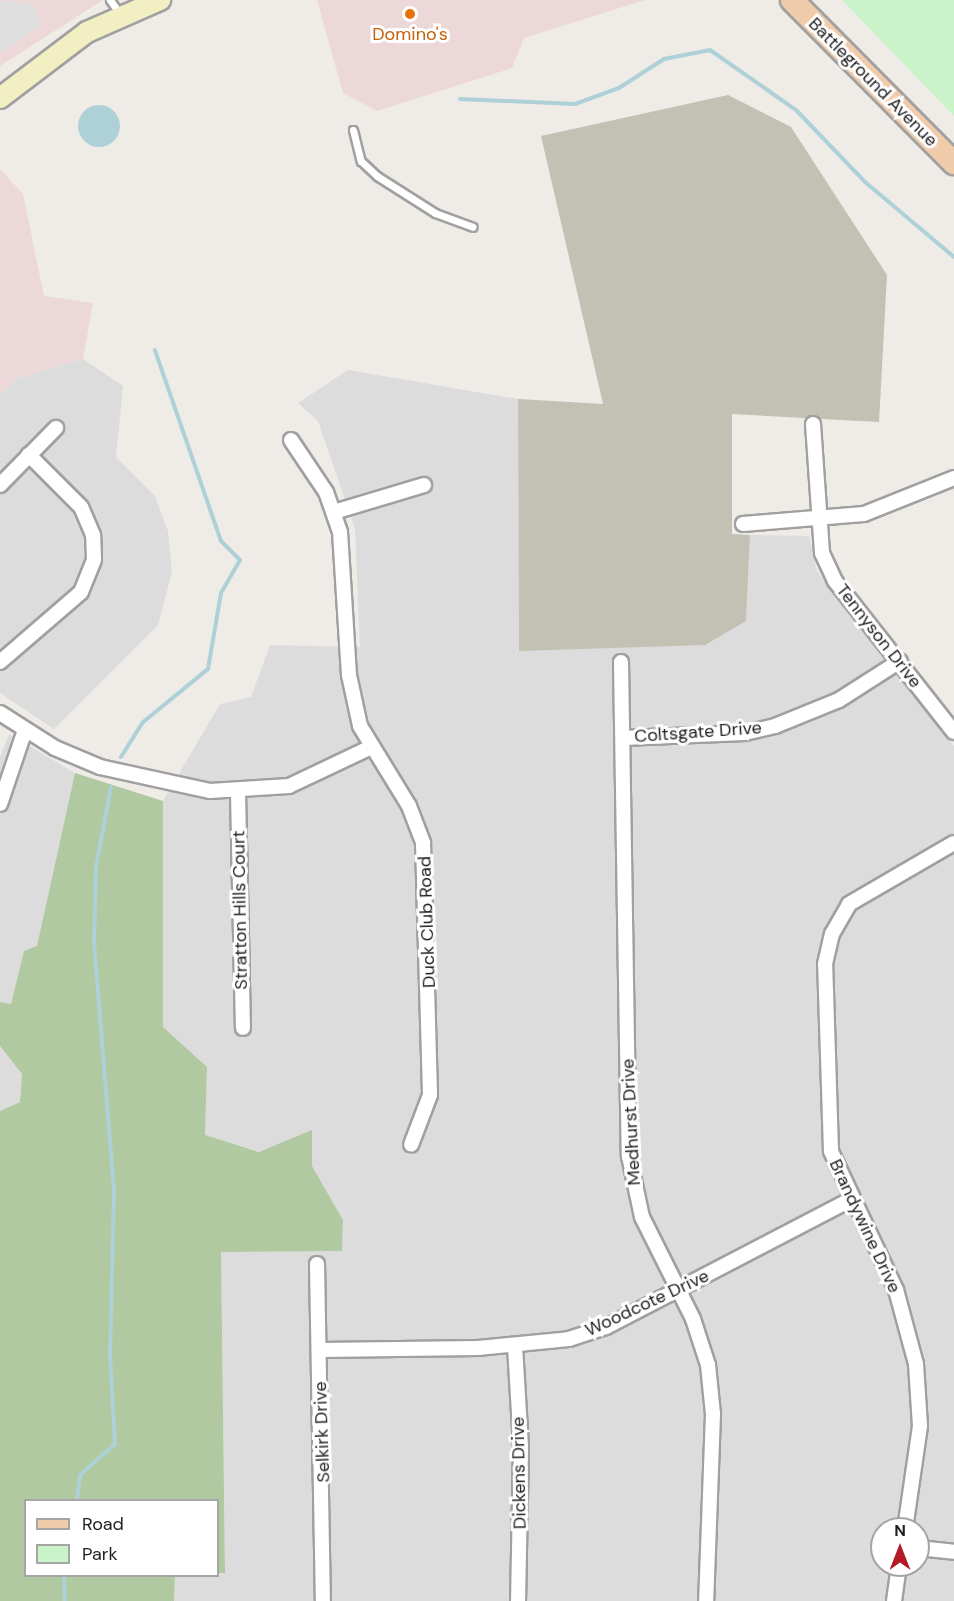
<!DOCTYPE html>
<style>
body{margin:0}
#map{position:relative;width:954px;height:1601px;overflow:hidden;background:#efebe7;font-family:"DM Sans",sans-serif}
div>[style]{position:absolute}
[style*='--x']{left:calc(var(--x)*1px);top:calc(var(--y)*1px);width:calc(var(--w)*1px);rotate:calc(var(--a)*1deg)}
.residential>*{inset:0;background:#dddcdc}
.commercial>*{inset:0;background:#edd8d9}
.construction>*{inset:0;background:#c2c1b3}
.forest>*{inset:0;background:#b0c9a1}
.park>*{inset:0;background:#caf3ca}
.parking>*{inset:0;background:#dfdfdf}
.water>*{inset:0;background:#add1d7}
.round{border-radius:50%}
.stream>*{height:4px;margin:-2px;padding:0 2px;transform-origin:2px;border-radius:2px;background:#add1d7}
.roads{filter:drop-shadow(2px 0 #a0a0a0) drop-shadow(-2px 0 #a0a0a0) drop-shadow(0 2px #a0a0a0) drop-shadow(0 -2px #a0a0a0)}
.service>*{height:7px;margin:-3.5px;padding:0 3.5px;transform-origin:3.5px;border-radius:3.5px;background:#fff}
.minor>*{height:14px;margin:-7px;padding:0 7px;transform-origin:7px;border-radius:7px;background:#fff}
.secondary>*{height:20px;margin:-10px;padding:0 10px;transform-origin:10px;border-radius:10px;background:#f2f0c2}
.primary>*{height:22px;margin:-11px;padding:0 11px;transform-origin:11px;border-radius:11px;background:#f0ccaa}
.dots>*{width:16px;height:16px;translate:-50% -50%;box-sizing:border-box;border:3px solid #fff;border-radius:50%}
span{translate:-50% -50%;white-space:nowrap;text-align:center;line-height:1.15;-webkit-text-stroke:6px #fff;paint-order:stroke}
.food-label{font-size:18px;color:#c56008}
.street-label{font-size:18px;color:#1f1f1f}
.legend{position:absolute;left:24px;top:1499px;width:195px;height:78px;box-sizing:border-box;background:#fff;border:2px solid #a5a5a5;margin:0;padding:8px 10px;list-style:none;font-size:18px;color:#1f1f1f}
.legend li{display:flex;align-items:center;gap:12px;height:30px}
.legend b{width:30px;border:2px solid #a5a5a5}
.north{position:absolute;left:870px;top:1517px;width:60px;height:60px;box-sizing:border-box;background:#fff;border:2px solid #a5a5a5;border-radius:50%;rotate:0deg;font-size:16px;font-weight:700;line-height:24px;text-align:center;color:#1f1f1f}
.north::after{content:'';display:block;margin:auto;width:21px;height:27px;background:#b51927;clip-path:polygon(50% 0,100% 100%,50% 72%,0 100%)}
</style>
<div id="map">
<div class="residential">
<i style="clip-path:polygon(83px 359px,123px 386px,116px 457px,155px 496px,168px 531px,172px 572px,158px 625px,54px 729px,0 693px,0 395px,17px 378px)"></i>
<i style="clip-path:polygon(evenodd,348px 370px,518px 399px,519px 651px,746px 621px,750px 535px,809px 536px,817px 571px,954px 746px,954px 1601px,174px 1601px,175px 1576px,225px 1573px,221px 1252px,342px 1251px,343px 1220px,312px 1166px,205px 1136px,207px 1067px,163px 1027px,163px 801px,220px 704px,251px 697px,270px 645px,360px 647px,355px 529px,318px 421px,298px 403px,348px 370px,882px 1529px,918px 1529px,918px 1565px,882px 1565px,882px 1529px)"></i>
<i style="clip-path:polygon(9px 734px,75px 773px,37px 947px,24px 952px,11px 1004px,0 1002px,0 757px)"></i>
<i style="clip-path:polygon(0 1046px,22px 1074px,20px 1102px,0 1111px)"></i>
</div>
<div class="commercial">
<i style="clip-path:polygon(0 0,103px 0,0 66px)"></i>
<i style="clip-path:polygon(317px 0,645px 0,524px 38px,512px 68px,377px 111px,343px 93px)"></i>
<i style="clip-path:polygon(0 169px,23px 194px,44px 296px,93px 303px,83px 359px,17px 378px,0 395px)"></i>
</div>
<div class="construction">
<i style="clip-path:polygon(728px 95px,791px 127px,887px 275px,879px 422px,732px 414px,732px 534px,750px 535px,746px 621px,705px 645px,519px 651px,518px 399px,603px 404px,541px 136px)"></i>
</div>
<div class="forest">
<i style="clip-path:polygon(75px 773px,163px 801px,163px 1027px,207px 1067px,205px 1135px,259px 1152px,312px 1130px,312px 1166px,343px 1220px,342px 1251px,221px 1252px,225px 1573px,218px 1573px,218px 1500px,26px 1500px,26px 1576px,175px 1576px,174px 1601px,0 1601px,0 1111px,20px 1102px,22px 1074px,0 1046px,0 1002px,11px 1004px,24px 951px,37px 946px)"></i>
</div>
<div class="park">
<i style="clip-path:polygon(842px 0,954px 0,954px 116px)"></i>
</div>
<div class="parking">
<i style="clip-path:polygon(0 0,34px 5px,41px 26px,0 52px)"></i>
</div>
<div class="water">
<i class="round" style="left:78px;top:105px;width:42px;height:42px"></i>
</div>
<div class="stream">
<i style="--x:460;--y:99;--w:115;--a:2.5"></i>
<i style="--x:575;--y:104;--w:47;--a:-20"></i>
<i style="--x:619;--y:88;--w:54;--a:-32.8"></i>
<i style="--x:664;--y:59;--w:47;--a:-11.1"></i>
<i style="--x:710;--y:50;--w:105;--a:34.9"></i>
<i style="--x:796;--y:110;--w:100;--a:46.2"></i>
<i style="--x:865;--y:182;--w:116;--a:40.1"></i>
<i style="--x:121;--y:757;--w:40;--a:-58"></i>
<i style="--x:142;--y:723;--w:85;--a:-39.3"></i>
<i style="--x:208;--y:669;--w:77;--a:-80.3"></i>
<i style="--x:221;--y:593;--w:38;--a:-60"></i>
<i style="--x:240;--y:560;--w:27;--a:-135"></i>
<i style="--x:221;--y:541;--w:202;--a:-109.1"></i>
<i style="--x:77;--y:1500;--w:25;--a:-83"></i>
<i style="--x:80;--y:1475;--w:47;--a:-41.5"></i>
<i style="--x:115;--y:1444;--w:89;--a:-93.2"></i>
<i style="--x:110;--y:1355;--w:164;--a:-88.6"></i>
<i style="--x:114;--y:1191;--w:249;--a:-94.6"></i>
<i style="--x:94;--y:943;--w:76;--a:-88.5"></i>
<i style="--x:96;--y:867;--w:81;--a:-79.4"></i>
<i style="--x:64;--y:1576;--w:25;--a:88"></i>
</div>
<div class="roads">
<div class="service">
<i style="--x:110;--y:0;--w:19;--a:54"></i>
<i style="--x:353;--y:130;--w:32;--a:76"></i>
<i style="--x:361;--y:161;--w:22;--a:43"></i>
<i style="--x:377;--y:176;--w:69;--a:32.5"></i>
<i style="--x:435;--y:213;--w:40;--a:20.2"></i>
</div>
<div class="minor">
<i style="--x:813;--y:424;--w:129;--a:86"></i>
<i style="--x:822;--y:553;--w:31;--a:65"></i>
<i style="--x:835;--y:581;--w:192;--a:51.8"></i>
<i style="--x:291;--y:440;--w:63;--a:56.1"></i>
<i style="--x:326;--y:492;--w:42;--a:70.7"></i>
<i style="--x:340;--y:532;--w:143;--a:86.4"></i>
<i style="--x:349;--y:675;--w:52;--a:77.8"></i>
<i style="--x:360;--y:726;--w:94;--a:58.5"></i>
<i style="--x:409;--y:806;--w:40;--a:69"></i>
<i style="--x:423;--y:843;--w:252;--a:88.4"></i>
<i style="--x:430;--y:1095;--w:53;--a:110.8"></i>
<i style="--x:0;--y:485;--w:80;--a:-45.5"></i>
<i style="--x:334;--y:512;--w:94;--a:-16.7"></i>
<i style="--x:743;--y:524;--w:121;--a:-4.7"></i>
<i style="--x:864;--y:514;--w:97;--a:-21.8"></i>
<i style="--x:0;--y:662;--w:107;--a:-40.8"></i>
<i style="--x:81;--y:592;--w:35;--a:-68"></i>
<i style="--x:94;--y:559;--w:24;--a:-92"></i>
<i style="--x:93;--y:535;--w:30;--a:-113"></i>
<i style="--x:81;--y:507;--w:74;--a:-135"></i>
<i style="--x:621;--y:662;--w:494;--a:89.1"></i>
<i style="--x:629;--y:1156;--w:62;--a:78"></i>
<i style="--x:642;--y:1217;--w:114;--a:63.4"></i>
<i style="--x:693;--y:1319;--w:48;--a:71.9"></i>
<i style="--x:708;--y:1365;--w:49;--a:84.2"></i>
<i style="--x:713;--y:1414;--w:187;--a:92.1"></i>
<i style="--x:0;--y:713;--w:65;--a:32.5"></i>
<i style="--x:55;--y:748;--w:49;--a:22.9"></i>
<i style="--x:100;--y:767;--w:113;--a:12.3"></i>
<i style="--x:210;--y:791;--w:79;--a:-3.6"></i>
<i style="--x:289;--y:786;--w:89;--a:-25.4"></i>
<i style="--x:623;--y:738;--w:122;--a:-2.3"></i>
<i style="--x:745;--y:733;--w:31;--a:-13"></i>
<i style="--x:775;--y:726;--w:69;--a:-22.1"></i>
<i style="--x:839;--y:700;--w:72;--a:-32.6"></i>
<i style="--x:238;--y:792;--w:236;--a:88.8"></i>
<i style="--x:0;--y:804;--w:78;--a:-71.3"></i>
<i style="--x:317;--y:1264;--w:337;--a:89"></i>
<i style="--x:515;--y:1346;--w:101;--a:86.6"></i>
<i style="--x:521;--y:1447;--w:154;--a:91.1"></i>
<i style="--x:320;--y:1350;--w:158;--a:-0.7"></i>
<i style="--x:478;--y:1348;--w:91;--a:-5.6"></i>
<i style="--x:569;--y:1339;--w:39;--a:-18"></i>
<i style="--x:606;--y:1327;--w:275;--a:-27.5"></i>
<i style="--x:905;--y:1529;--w:104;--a:-81.7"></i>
<i style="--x:920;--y:1426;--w:62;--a:-93.7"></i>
<i style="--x:916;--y:1364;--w:77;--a:-105.1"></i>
<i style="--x:896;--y:1290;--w:153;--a:-115.1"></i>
<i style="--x:831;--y:1151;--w:187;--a:-91.8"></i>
<i style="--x:825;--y:964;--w:31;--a:-77"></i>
<i style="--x:832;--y:934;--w:34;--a:-60"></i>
<i style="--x:849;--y:904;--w:121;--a:-30.2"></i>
<i style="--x:918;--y:1548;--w:36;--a:6"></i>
<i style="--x:894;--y:1601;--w:36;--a:-82"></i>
</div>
<div class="secondary">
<i style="--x:0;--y:98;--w:109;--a:-37.2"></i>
<i style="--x:87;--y:32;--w:80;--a:-23.7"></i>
</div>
<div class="primary">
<i style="--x:792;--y:0;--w:230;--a:45.2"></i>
</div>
</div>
<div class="dots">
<i style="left:410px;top:14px;background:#e8710a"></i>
</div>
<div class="food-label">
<span style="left:410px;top:34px">Domino's</span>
</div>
<div class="street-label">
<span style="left:873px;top:82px;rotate:45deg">Battleground Avenue</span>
<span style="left:879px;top:636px;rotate:52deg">Tennyson Drive</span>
<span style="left:698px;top:732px;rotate:-4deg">Coltsgate Drive</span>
<span style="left:240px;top:910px;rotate:-91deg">Stratton Hills Court</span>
<span style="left:427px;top:922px;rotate:-92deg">Duck Club Road</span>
<span style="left:631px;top:1122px;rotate:-93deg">Medhurst Drive</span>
<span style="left:865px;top:1226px;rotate:65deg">Brandywine Drive</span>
<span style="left:647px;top:1303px;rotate:-25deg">Woodcote Drive</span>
<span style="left:322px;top:1432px;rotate:-92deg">Selkirk Drive</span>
<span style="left:519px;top:1473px;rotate:-91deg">Dickens Drive</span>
</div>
<ul class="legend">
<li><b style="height:8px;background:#f0ccaa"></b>Road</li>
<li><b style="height:16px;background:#caf3ca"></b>Park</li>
</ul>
<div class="north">N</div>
</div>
